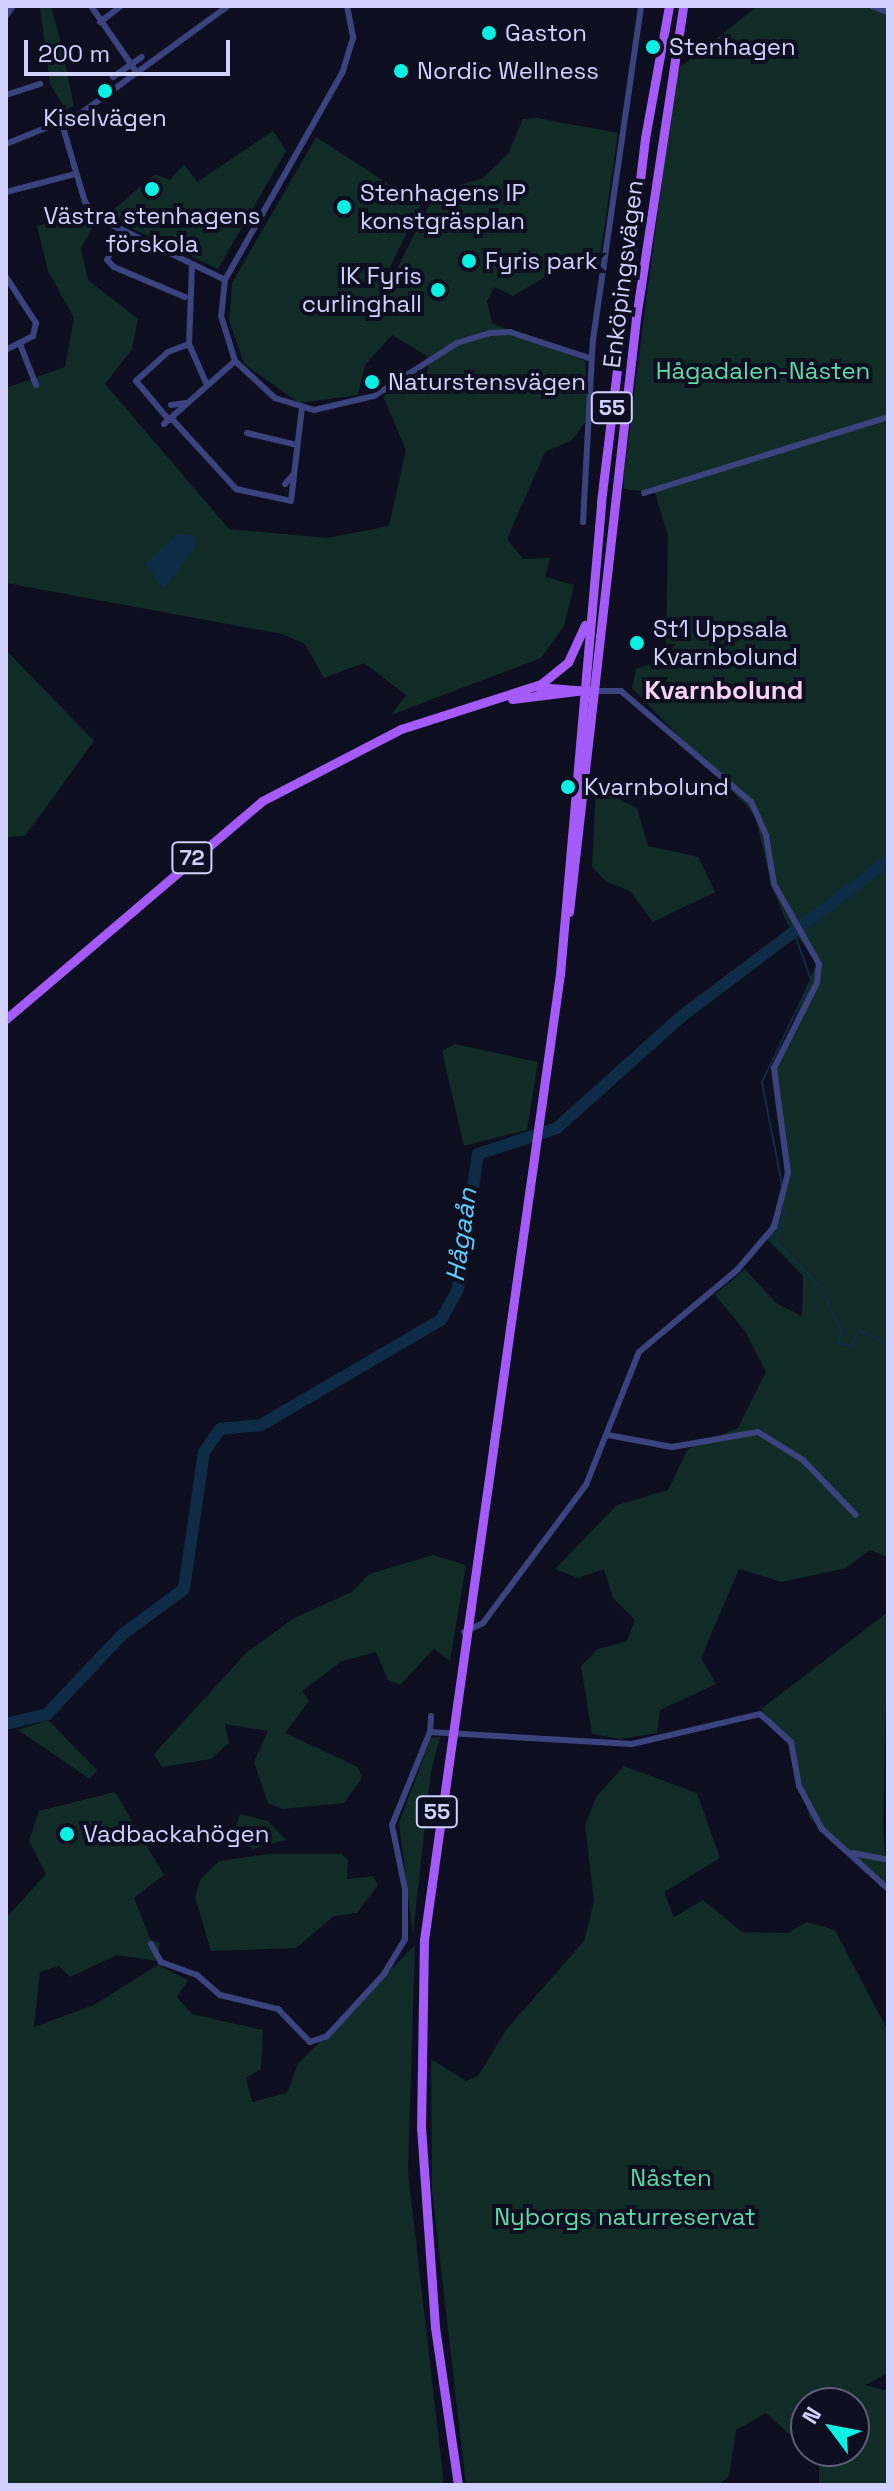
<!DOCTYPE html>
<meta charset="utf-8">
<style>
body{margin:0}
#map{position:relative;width:894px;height:2491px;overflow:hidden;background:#0e0e21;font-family:"Space Grotesk",sans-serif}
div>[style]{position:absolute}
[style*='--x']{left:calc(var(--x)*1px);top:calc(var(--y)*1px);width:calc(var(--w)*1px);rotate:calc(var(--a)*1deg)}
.green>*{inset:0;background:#112b26}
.water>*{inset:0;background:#0e2c45}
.stream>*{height:2px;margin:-1px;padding:0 1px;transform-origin:1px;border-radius:1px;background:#0e2c45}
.river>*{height:12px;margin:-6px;padding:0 6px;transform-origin:6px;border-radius:6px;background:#0e2c45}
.minor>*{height:6px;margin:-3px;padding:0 3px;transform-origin:3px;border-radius:3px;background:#3b437e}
.primary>*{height:9px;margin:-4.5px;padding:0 4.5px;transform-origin:4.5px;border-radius:4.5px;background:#a45bf9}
.dots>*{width:22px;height:22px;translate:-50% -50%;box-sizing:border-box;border:4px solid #0e0e21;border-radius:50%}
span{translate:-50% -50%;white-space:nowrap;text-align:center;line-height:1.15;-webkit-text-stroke:8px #0e0e21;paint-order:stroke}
.shield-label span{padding:2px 6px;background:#0e0e21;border:2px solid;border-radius:6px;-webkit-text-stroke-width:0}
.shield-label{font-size:22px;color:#d0d2fd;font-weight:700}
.poi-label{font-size:24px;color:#d0d2fd}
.left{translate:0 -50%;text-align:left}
.right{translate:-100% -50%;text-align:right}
.street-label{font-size:24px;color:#d0d2fd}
.park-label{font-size:24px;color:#5edba7}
.neighbourhood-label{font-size:26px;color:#fdd2f5;font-weight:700}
.water-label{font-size:26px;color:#61ccfa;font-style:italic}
.frame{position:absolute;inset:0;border:8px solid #d0d2fd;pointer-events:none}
.north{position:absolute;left:790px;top:2387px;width:80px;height:80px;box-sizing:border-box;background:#0e0e21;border:2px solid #5c5c79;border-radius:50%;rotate:302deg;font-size:22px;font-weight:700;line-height:32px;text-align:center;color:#d0d2fd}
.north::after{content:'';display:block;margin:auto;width:28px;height:36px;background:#08f1e2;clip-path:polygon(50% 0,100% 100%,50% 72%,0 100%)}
.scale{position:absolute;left:24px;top:40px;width:206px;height:36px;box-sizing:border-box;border:4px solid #d0d2fd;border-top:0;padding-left:10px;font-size:24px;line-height:28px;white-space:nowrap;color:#d0d2fd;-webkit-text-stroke:6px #0e0e21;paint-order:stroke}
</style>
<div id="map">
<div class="green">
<i style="clip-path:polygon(40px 6px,51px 6px,59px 35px,74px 106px,66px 110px,50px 84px)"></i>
<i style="clip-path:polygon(758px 6px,888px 6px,888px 1557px,870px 1550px,846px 1568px,782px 1582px,739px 1569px,701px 1658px,716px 1684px,660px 1710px,657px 1733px,621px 1739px,592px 1734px,581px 1666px,598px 1649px,627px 1641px,635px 1620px,613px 1598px,604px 1569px,578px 1578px,555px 1569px,617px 1505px,668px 1490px,688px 1449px,738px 1428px,766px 1372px,745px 1331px,715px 1295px,745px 1269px,776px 1303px,802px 1316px,803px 1276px,766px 1238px,786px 1180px,772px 1080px,817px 961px,788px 925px,772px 887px,755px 815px,632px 688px,636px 669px,655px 663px,666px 645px,668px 536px,655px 493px,624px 489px,623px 480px,676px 70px)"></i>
<i style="clip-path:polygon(537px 118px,618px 133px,599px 265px,562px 267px,513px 296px,494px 287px,487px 301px,492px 323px,585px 361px,589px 417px,572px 440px,545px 452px,507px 539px,523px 559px,550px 558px,545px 577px,574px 585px,564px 626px,541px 658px,391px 715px,406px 695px,364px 663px,324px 678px,305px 644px,282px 634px,6px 583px,6px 388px,65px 367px,74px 318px,48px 271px,37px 226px,90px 208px,98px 218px,81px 248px,88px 280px,138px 319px,132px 349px,105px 384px,229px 529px,327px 538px,389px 526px,406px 450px,383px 396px,428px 369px,427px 356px,392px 335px,365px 365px,358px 395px,299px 403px,244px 364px,229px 320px,232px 283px,316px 137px,421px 205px,384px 279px,388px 287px,435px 193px,483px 178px,508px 154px,523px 119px)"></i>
<i style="clip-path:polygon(273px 131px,286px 151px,218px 269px,106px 216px,155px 174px,170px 180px,184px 164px,197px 182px)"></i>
<i style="clip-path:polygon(6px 650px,94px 741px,25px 836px,6px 837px)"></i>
<i style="clip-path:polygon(596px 788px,637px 808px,648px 846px,698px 857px,715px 892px,653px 922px,630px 891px,605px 881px,592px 867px)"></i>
<i style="clip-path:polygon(455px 1044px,538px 1062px,527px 1130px,464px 1146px,442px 1051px)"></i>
<i style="clip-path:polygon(433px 1555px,466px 1565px,450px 1661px,434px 1649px,400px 1685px,388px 1680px,376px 1652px,342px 1661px,302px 1691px,309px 1701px,285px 1733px,358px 1767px,362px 1778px,344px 1803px,282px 1809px,268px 1803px,254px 1762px,268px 1731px,225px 1724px,229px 1743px,211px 1759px,162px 1767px,154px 1754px,247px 1652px,294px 1618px,352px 1592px,369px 1574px)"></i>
<i style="clip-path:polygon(888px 1612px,883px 1828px,888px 1888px,810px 1818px,788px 1743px,761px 1709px)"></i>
<i style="clip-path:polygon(48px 1720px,97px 1770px,90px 1779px,18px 1730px)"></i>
<i style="clip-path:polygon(440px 1737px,431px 1772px,413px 1934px,399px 1823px,431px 1738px)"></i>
<i style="clip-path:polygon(624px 1766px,697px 1793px,720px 1858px,664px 1892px,674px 1917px,703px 1900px,742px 1932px,788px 1933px,807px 1922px,835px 1930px,888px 2031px,888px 2373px,865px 2385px,888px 2391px,888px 2485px,819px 2485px,819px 2461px,808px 2451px,854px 2451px,854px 2403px,806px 2403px,806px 2449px,766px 2413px,736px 2430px,729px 2476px,719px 2485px,466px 2485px,432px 2190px,431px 2059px,466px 2081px,478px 2076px,506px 2030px,584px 1941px,594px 1901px,585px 1825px,597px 1796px)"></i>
<i style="clip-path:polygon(115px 1792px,164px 1875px,134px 1898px,151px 1940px,160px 1943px,158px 1961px,117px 1955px,70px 1977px,59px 1966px,40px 1972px,34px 2027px,94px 2005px,158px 1965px,188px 1980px,177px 1997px,192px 2014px,263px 2030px,261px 2069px,246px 2078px,252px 2102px,287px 2093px,298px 2064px,415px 1945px,408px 2172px,444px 2485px,6px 2485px,6px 1918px,46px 1874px,29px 1841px,39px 1811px)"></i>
<i style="clip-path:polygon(240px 1814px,268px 1821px,286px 1840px,253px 1849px,233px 1835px)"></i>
<i style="clip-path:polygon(269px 1854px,341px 1854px,348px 1860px,347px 1879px,373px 1876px,378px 1885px,357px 1913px,334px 1916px,296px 1948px,211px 1951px,195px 1897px,200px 1880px,219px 1861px)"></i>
</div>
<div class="water">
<i style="clip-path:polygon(178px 534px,195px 535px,195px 548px,163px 589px,145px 563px)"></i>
</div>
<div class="stream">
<i style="--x:782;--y:1185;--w:105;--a:-101"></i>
<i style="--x:762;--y:1082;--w:113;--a:-64.3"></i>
<i style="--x:811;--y:980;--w:51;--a:-109.5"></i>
<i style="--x:786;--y:1212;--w:30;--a:113"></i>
<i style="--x:774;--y:1240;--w:65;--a:45"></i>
<i style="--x:820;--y:1286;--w:51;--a:64.4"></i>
<i style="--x:842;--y:1332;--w:12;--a:114"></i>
<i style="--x:837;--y:1343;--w:14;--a:12"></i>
<i style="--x:851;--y:1346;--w:18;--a:-61"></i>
<i style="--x:860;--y:1330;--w:32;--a:28"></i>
</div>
<div class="river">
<i style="--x:6;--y:1724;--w:42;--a:-13.7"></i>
<i style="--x:47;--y:1714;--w:110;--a:-46.5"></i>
<i style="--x:123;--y:1634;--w:76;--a:-36.4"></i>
<i style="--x:184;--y:1589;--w:138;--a:-81.7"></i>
<i style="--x:204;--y:1452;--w:28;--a:-55"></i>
<i style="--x:220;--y:1429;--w:41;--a:-5.6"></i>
<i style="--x:261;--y:1425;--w:208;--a:-30.3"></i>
<i style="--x:441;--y:1320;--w:35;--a:-61"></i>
<i style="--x:458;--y:1289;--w:136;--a:-81.6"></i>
<i style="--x:478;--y:1154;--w:83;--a:-18.2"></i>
<i style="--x:557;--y:1128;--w:168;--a:-41.9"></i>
<i style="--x:682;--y:1016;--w:258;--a:-37"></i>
</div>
<div class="minor">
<i style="--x:91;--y:6;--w:81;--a:55.5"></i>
<i style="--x:347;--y:6;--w:33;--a:79"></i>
<i style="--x:353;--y:38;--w:37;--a:107"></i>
<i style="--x:342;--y:73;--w:238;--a:119.5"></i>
<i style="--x:225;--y:280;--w:36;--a:96"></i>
<i style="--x:221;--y:316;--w:47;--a:72.7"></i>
<i style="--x:235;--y:361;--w:54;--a:42.8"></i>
<i style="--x:275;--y:398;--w:41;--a:17.1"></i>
<i style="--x:314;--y:410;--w:62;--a:-13.1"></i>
<i style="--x:374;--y:396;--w:98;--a:-32.6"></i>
<i style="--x:457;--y:343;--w:34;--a:-17"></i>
<i style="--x:490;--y:333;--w:20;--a:-3"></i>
<i style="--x:510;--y:332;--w:86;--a:18.2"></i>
<i style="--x:872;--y:6;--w:17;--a:21"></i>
<i style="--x:6;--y:16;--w:12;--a:-55"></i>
<i style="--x:100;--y:22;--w:26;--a:-37"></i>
<i style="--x:113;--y:77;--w:35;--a:-35"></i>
<i style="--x:6;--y:95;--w:36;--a:-18"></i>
<i style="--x:62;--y:124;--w:81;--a:73.6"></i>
<i style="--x:85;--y:202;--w:21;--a:51"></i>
<i style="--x:98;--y:218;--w:141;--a:26"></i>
<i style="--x:6;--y:144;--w:80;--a:-22.1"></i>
<i style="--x:80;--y:114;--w:183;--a:-36.1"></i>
<i style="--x:6;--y:192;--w:71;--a:-14.6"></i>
<i style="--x:119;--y:232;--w:30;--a:113"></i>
<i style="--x:107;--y:260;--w:10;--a:45"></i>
<i style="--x:114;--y:267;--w:77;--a:22.9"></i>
<i style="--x:192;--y:266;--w:78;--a:92.2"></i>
<i style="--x:189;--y:344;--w:45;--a:66.3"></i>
<i style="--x:6;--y:277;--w:55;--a:56.9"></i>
<i style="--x:36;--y:323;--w:13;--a:103"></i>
<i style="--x:33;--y:336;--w:30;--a:153"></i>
<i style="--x:20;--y:344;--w:44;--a:68.7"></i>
<i style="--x:171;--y:405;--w:15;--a:-8"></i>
<i style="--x:171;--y:418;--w:96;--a:47.5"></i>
<i style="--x:236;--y:489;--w:56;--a:12.3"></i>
<i style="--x:291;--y:501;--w:94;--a:-83.3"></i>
<i style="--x:169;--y:420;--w:51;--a:-130.2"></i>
<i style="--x:136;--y:381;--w:43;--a:-42.2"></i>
<i style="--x:168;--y:352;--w:22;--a:-21"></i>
<i style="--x:164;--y:424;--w:95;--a:-41.6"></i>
<i style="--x:247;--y:433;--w:51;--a:13.5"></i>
<i style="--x:285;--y:484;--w:13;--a:-48"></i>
<i style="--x:644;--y:493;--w:256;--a:-17.3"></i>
<i style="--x:583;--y:522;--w:182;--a:-86.9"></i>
<i style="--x:593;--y:340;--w:337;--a:-81.8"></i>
<i style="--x:608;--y:1435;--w:65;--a:10.6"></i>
<i style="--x:672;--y:1447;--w:87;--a:-9.9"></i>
<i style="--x:758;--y:1432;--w:53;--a:31.9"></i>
<i style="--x:803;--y:1460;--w:76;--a:46.1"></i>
<i style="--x:464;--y:1632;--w:21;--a:-25"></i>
<i style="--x:483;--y:1623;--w:172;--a:-53.3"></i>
<i style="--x:586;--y:1485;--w:143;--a:-68.3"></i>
<i style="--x:639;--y:1352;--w:128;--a:-39.9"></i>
<i style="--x:737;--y:1270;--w:57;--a:-49.3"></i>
<i style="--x:774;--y:1227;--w:56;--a:-75.5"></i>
<i style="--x:788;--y:1173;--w:106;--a:-97.6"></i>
<i style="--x:774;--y:1068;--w:95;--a:-63.2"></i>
<i style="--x:817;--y:983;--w:19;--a:-84"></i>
<i style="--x:819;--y:964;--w:92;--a:-119.4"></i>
<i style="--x:774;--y:884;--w:50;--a:-99.3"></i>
<i style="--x:766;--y:835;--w:36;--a:-114"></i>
<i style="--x:751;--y:802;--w:171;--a:-139.5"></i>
<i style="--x:621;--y:691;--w:25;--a:180"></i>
<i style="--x:430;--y:1732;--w:16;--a:-86"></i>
<i style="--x:853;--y:1853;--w:36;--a:11"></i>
<i style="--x:151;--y:1944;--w:21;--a:61"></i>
<i style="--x:161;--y:1962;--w:38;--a:20"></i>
<i style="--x:197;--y:1975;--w:30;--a:41"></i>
<i style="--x:220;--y:1995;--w:60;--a:13.6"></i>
<i style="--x:278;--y:2009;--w:46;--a:45.9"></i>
<i style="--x:310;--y:2042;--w:18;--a:-19"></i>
<i style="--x:327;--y:2036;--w:84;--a:-47.4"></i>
<i style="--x:384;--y:1974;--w:41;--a:-59"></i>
<i style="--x:405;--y:1939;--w:50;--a:-90"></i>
<i style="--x:405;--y:1889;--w:65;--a:-101.5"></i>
<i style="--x:392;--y:1825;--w:100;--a:-67.8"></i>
<i style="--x:430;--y:1732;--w:202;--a:3.4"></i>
<i style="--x:632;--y:1744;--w:131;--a:-13.2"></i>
<i style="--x:760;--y:1714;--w:42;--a:42.1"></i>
<i style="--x:791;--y:1742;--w:45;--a:79.7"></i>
<i style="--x:799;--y:1786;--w:49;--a:61.9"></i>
<i style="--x:822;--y:1829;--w:89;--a:42.3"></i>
</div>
<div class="primary">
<i style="--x:537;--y:687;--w:51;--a:4.5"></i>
<i style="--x:512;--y:699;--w:73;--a:-7.1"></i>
<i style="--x:569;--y:912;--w:598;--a:-83.56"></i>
<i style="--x:636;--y:318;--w:316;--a:-81.4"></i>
<i style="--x:6;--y:1019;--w:336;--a:-40.4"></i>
<i style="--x:262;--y:801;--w:157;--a:-27.4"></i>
<i style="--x:401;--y:729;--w:147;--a:-17.8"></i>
<i style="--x:541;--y:684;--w:35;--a:-39"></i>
<i style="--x:568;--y:662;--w:41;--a:-65.3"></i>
<i style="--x:458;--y:2485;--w:160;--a:-98.3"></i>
<i style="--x:435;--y:2327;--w:198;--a:-94"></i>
<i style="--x:421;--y:2129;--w:189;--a:-89.1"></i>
<i style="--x:424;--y:1940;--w:976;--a:-81.99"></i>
<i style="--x:560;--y:974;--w:474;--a:-85"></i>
<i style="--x:601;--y:502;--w:367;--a:-83.1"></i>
<i style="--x:645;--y:138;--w:134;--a:-79.7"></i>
</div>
<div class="dots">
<i style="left:489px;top:33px;background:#08f1e2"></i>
<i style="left:653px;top:47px;background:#08f1e2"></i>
<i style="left:401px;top:71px;background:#08f1e2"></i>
<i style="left:105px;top:91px;background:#08f1e2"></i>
<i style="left:152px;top:189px;background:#08f1e2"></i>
<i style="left:344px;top:207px;background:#08f1e2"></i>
<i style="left:469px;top:261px;background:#08f1e2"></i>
<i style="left:438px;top:290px;background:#08f1e2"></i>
<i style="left:372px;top:382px;background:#08f1e2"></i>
<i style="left:637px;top:643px;background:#08f1e2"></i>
<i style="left:568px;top:787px;background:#08f1e2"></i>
<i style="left:67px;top:1834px;background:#08f1e2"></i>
</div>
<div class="shield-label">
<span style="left:612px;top:408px">55</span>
<span style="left:192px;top:858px">72</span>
<span style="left:437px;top:1812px">55</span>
</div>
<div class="poi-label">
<span class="left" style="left:505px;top:33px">Gaston</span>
<span class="left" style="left:669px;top:47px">Stenhagen</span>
<span class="left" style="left:417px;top:71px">Nordic Wellness</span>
<span style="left:105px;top:118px">Kiselvägen</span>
<span class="left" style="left:360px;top:207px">Stenhagens IP<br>konstgräsplan</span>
<span style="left:152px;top:230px">Västra stenhagens<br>förskola</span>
<span class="left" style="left:485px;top:261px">Fyris park</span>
<span class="right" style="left:422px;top:290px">IK Fyris<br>curlinghall</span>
<span class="left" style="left:388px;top:382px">Naturstensvägen</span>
<span class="left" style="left:653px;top:643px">St1 Uppsala<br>Kvarnbolund</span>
<span class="left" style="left:584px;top:787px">Kvarnbolund</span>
<span class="left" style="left:83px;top:1834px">Vadbackahögen</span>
</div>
<div class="street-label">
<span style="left:623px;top:274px;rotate:-83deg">Enköpingsvägen</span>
</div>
<div class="park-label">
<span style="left:763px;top:371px">Hågadalen-Nåsten</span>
<span style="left:671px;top:2178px">Nåsten</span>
<span style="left:625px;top:2217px">Nyborgs naturreservat</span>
</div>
<div class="neighbourhood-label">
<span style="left:724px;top:691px">Kvarnbolund</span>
</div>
<div class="water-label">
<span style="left:462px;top:1235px;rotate:-82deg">Hågaån</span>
</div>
<div class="frame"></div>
<div class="north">N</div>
<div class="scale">200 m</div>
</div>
